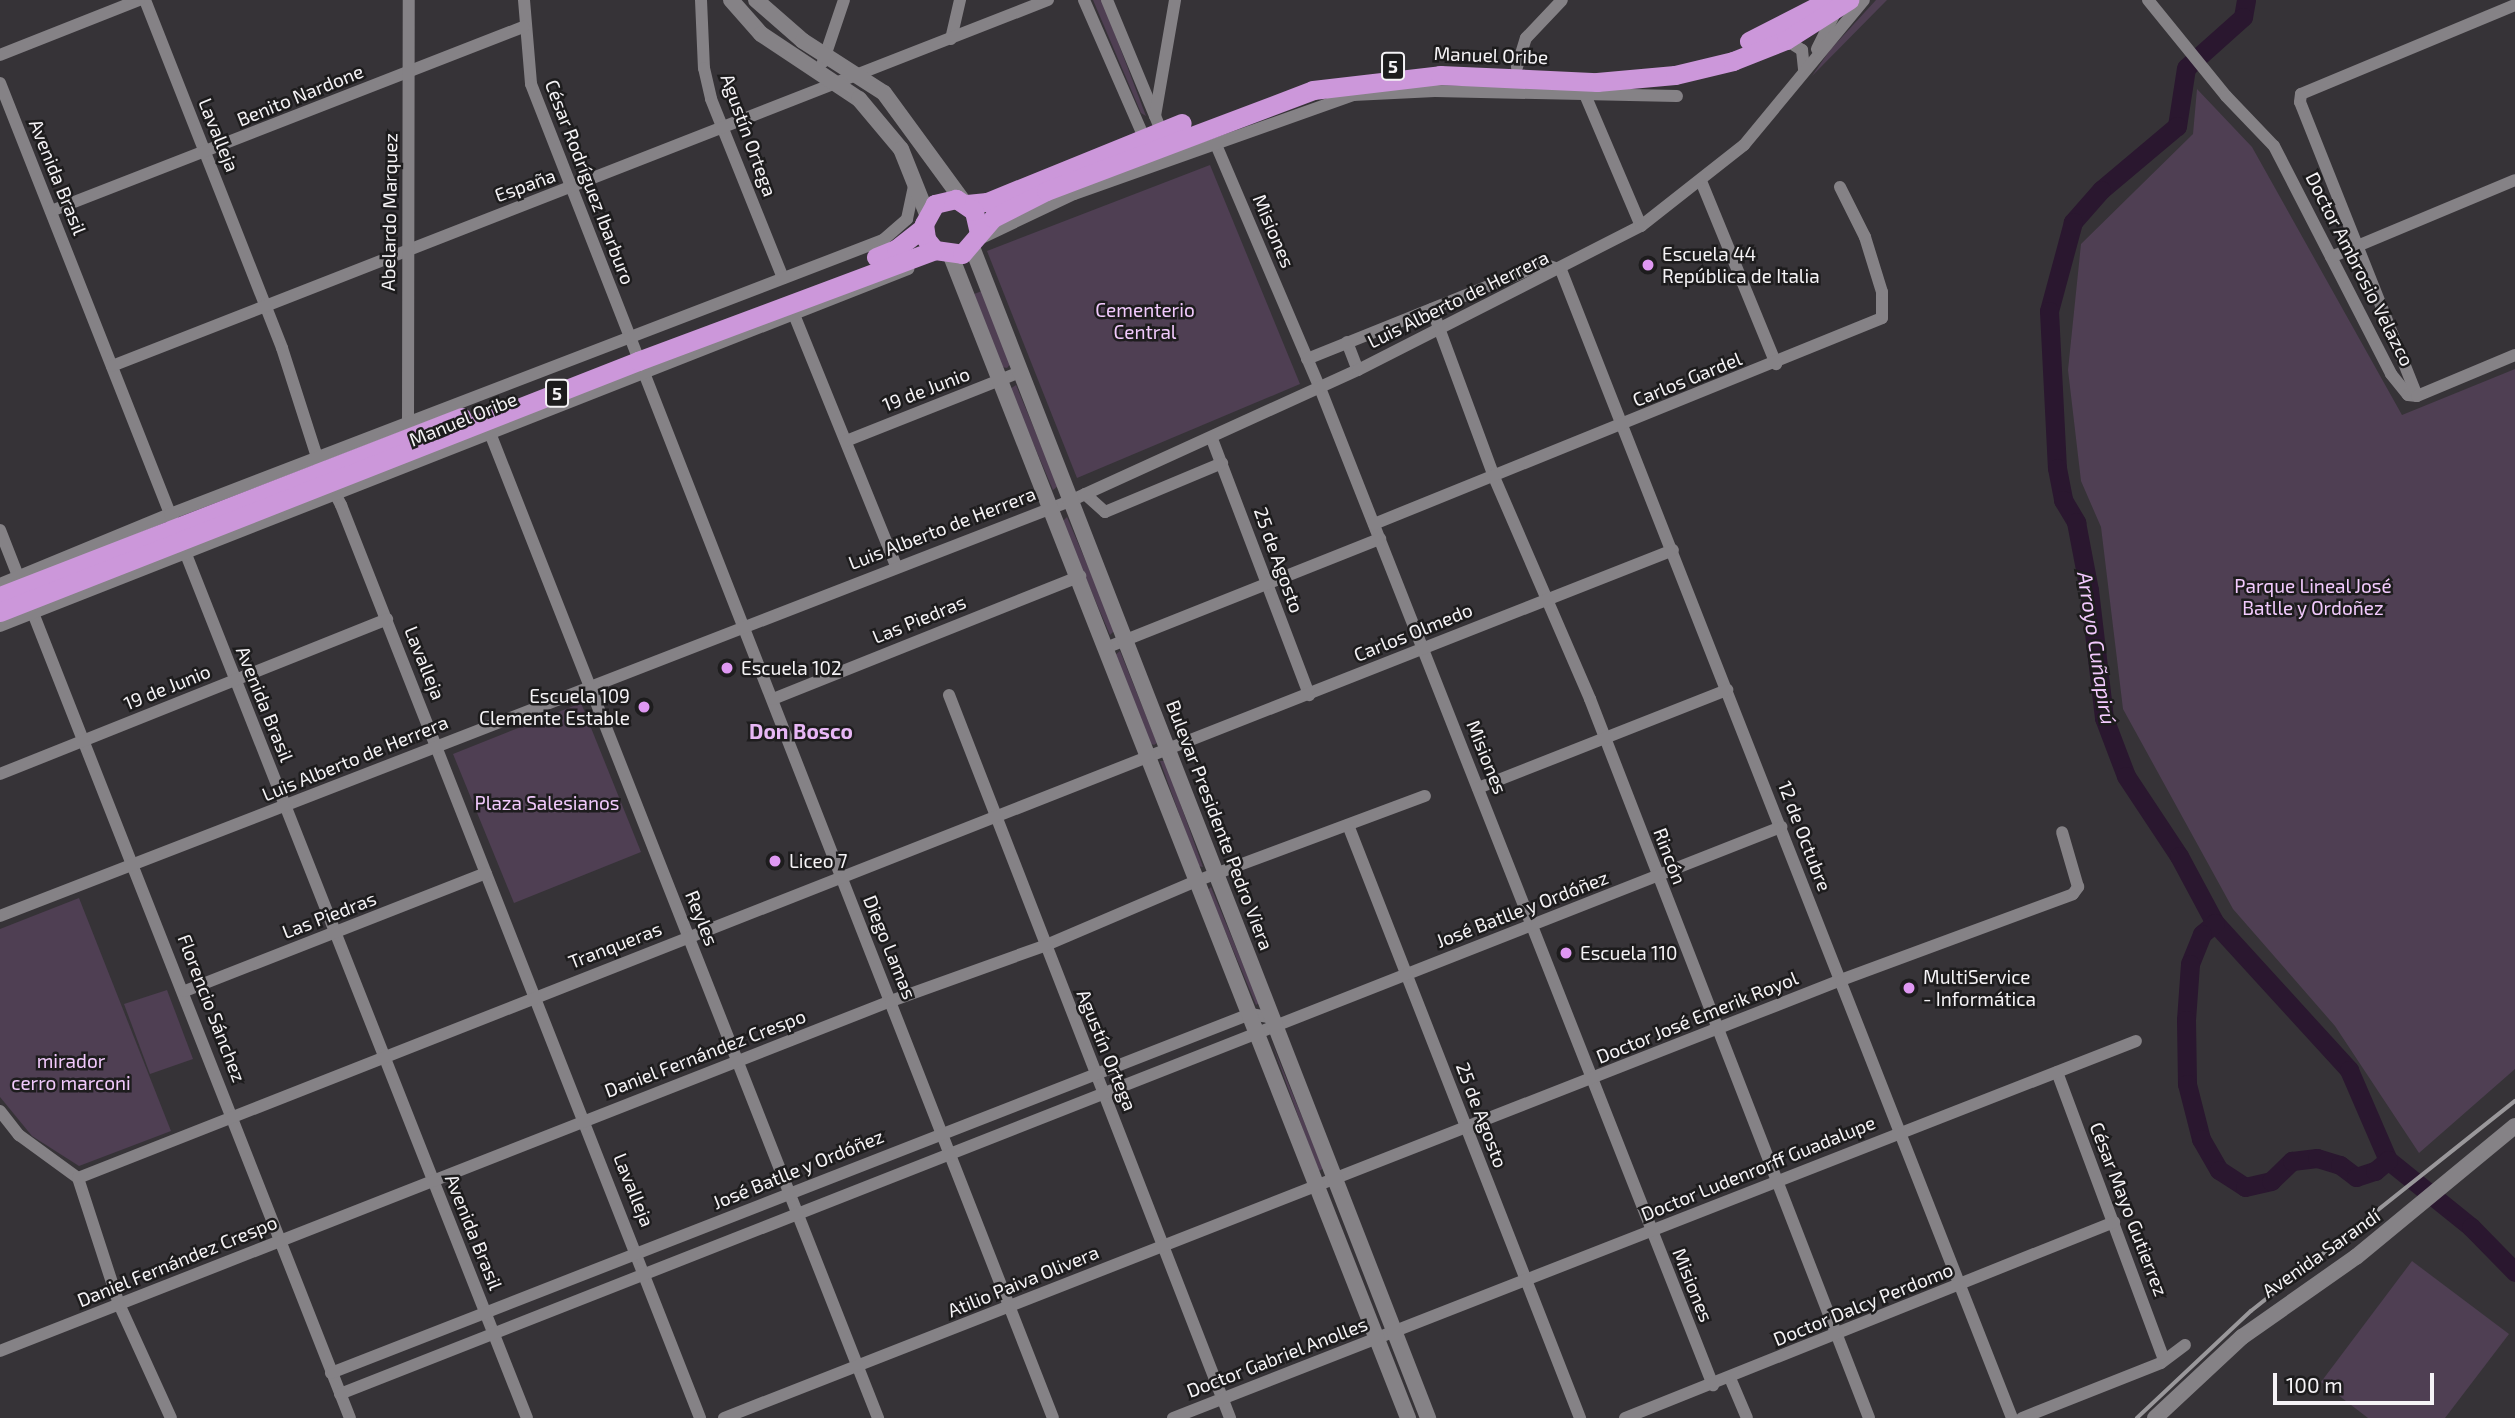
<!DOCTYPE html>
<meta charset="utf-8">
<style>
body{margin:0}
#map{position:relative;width:2515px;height:1418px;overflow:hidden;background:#363337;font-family:"Exo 2",sans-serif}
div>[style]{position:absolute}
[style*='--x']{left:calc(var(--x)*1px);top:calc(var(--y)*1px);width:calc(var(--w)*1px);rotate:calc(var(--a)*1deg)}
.green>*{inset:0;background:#4f3f53}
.river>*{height:19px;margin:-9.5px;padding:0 9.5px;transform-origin:9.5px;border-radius:9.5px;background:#2a172f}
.minor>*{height:12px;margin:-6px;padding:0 6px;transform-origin:6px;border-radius:6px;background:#858286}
.tertiary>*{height:16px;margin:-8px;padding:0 8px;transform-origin:8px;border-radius:8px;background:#858286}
.trunk>*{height:19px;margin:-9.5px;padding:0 9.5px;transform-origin:9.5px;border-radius:9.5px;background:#cc97da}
.rail>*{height:3.5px;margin:-1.75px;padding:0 1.75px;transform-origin:1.75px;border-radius:1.75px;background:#9a989b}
.dots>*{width:19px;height:19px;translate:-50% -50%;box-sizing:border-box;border:4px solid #1d1c1d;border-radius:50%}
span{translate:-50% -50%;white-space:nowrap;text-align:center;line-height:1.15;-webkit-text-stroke:5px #1d1c1d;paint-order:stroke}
.shield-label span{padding:2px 5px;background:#1d1c1d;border:2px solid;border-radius:5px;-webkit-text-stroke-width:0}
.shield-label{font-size:18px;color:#f5f3f6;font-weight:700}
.street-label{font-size:19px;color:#f5f3f6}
.poi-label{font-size:19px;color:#f5f3f6}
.left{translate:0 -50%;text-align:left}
.right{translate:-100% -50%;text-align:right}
.park-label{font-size:19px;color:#f2cafd}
.water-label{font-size:21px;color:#f3cafe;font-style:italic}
.neighbourhood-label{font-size:21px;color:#e8b7f6;font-weight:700}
.scale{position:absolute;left:2273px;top:1373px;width:161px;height:32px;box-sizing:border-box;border:4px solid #f5f3f6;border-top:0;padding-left:9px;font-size:21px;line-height:24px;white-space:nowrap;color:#f5f3f6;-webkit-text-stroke:5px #1d1c1d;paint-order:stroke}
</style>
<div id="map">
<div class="green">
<i style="clip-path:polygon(1093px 0,1102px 0,1146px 116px,1141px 113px)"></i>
<i style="clip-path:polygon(1876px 0,1887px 0,1812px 76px,1830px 50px)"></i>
<i style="clip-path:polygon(2197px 89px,2252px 147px,2402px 415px,2515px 369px,2515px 1069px,2419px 1153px,2335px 1026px,2233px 909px,2123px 709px,2101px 527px,2081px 481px,2068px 370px,2081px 244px,2193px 134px)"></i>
<i style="clip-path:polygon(1210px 165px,1300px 384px,1077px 478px,987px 251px)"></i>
<i style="clip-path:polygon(982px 291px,1011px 363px,1007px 368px,1002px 367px,974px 294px)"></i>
<i style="clip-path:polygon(1016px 385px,1058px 486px,1053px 490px,1010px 389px)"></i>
<i style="clip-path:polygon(1067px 517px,1115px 630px,1110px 635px,1062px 522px)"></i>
<i style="clip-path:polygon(1120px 651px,1157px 743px,1154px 745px,1149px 743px,1115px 655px)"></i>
<i style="clip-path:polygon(581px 703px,641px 852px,514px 903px,453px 754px)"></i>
<i style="clip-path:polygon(1160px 761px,1165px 761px,1203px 867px,1198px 866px)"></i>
<i style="clip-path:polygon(1211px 887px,1259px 1003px,1256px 1005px,1208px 890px)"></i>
<i style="clip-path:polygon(79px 898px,171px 1131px,79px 1166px,32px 1136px,0 1097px,0 929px)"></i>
<i style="clip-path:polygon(167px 990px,193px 1059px,150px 1074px,124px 1004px)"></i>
<i style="clip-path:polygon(1271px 1041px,1323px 1168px,1321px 1170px,1318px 1171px)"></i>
<i style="clip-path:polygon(2412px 1261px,2509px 1334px,2445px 1418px,2368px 1418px,2321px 1382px)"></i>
</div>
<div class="river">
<i style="--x:2246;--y:0;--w:17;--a:100"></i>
<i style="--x:2243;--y:17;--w:76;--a:138.2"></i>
<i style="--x:2186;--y:68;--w:59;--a:98.8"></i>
<i style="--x:2177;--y:126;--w:99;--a:139.9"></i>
<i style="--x:2101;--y:190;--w:43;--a:131.2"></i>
<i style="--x:2073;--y:222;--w:92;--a:105.1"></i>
<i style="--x:2049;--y:311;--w:157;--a:87.1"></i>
<i style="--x:2057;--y:468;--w:33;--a:79"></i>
<i style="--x:2063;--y:500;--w:26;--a:59"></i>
<i style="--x:2076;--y:522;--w:69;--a:79.2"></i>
<i style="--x:2089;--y:590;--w:129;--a:83.3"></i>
<i style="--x:2104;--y:718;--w:62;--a:69.2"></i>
<i style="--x:2126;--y:776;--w:96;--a:56.5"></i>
<i style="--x:2179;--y:856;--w:76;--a:61.8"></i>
<i style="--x:2215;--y:923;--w:199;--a:47.6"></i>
<i style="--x:2349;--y:1070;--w:98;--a:66.6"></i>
<i style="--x:2388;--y:1160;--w:107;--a:38.9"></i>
<i style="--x:2471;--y:1227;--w:63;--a:45.6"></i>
<i style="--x:2215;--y:923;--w:17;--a:140"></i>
<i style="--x:2202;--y:934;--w:32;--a:112"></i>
<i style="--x:2190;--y:964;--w:56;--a:94.1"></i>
<i style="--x:2186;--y:1020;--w:64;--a:89.1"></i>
<i style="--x:2187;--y:1084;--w:57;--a:75.7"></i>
<i style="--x:2201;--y:1139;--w:36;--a:60"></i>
<i style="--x:2219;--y:1170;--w:31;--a:33"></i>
<i style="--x:2245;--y:1187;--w:27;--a:-13"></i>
<i style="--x:2271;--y:1181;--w:29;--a:-44"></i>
<i style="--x:2292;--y:1161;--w:25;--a:-7"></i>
<i style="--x:2317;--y:1158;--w:24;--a:17"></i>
<i style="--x:2340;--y:1165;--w:20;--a:37"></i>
<i style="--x:2356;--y:1177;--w:20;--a:-18"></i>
<i style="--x:2375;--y:1171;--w:17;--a:-40"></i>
</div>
<div class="minor">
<i style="--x:145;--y:0;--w:374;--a:68.5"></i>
<i style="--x:282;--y:348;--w:118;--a:72.2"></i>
<i style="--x:318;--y:460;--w:51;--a:62.9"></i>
<i style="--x:341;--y:505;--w:981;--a:68.53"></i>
<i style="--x:524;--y:0;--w:84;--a:85.2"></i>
<i style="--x:531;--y:84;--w:1432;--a:68.63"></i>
<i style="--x:701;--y:0;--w:68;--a:87.5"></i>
<i style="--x:704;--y:68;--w:32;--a:77"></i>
<i style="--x:711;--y:99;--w:193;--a:68.1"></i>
<i style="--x:1084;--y:0;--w:157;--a:66.4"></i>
<i style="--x:1107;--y:0;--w:146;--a:67.5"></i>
<i style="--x:2148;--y:0;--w:124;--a:50.9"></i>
<i style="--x:2226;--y:96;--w:69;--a:46.2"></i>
<i style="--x:2274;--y:146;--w:256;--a:62.8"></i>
<i style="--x:2391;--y:374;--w:27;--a:51"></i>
<i style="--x:2408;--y:395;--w:9;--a:6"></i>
<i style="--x:951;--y:39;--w:40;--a:-77"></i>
<i style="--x:1786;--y:40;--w:19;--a:32"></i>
<i style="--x:1802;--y:50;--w:20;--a:84"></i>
<i style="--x:1817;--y:49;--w:45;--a:-63.4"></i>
<i style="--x:0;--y:55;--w:149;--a:-21.6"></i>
<i style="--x:823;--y:62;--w:65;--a:-71.3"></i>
<i style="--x:1517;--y:67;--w:30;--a:-73"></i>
<i style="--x:1526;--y:38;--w:52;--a:-46.5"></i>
<i style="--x:0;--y:83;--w:1435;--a:68.46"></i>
<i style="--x:1586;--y:97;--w:140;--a:66.9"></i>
<i style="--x:1155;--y:116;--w:118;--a:-80.2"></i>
<i style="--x:1217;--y:147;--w:262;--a:66.9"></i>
<i style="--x:1320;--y:388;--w:1072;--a:68.49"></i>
<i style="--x:1701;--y:181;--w:198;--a:67.7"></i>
<i style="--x:51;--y:211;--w:507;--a:-21.3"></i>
<i style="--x:977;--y:240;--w:107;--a:-25.4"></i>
<i style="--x:1074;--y:194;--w:296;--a:-19.5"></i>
<i style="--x:1353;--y:95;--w:82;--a:-2.8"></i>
<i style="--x:1435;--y:91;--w:242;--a:1.2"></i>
<i style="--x:2331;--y:257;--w:199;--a:-22.7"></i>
<i style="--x:1432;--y:309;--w:179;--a:69.7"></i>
<i style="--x:1494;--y:477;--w:242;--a:66.6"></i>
<i style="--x:1590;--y:699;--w:771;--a:68.79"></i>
<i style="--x:795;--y:317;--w:269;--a:67.9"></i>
<i style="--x:1347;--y:342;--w:30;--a:69"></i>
<i style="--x:1307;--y:359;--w:254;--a:-21.9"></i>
<i style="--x:1543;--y:264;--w:19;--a:18"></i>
<i style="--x:1561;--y:270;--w:1233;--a:68.55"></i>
<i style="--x:112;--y:366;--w:1005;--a:-21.36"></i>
<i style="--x:2417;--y:396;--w:316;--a:-111.7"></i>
<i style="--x:2300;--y:102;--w:8;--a:-83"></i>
<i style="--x:2301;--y:94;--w:232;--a:-22.6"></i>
<i style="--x:2417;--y:396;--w:106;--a:-22.7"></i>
<i style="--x:408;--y:423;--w:423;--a:-89.9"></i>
<i style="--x:490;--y:433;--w:1059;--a:68.5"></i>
<i style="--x:1212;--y:439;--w:274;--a:69.2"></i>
<i style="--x:846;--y:441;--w:187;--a:-21.6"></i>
<i style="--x:1085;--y:494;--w:27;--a:42"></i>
<i style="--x:1105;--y:512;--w:127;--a:-22.7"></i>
<i style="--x:1374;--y:524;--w:548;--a:-22.07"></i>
<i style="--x:1882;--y:318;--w:26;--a:-90"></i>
<i style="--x:1882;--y:292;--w:58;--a:-107.2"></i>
<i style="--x:1865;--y:237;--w:56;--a:-116.6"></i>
<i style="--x:0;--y:530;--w:49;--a:68.6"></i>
<i style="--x:0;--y:584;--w:184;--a:-22.4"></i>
<i style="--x:170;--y:514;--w:764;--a:-21.02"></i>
<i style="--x:883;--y:240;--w:32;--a:-41"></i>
<i style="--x:907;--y:219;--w:34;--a:-78"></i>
<i style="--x:33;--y:613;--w:865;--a:68.51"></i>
<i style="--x:0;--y:626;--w:976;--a:-21.46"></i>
<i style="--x:1108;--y:647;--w:293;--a:-21.7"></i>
<i style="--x:949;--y:695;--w:776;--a:68.76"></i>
<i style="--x:773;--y:699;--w:331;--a:-21.8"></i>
<i style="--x:0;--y:774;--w:417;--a:-21.8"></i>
<i style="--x:1478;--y:788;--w:268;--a:-21.5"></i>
<i style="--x:1348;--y:825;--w:637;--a:68.63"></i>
<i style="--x:0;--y:916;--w:1148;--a:-21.2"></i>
<i style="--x:1070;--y:501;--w:316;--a:-24.5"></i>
<i style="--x:1358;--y:370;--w:318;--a:-27"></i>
<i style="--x:1641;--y:226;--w:131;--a:-38.2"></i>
<i style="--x:1744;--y:145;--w:188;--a:-50.4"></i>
<i style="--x:185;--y:991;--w:323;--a:-21.4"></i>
<i style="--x:2057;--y:1072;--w:306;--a:69.6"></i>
<i style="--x:0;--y:1111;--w:31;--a:52"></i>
<i style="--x:19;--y:1135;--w:73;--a:36.1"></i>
<i style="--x:78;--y:1178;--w:133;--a:72"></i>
<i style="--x:119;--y:1304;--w:125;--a:65.5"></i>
<i style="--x:78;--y:1178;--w:1714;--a:-21.49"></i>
<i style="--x:0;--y:1351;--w:957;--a:-21.45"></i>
<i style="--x:891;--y:1001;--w:163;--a:-19.8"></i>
<i style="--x:1044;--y:946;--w:168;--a:-23.1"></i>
<i style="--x:1199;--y:880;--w:241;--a:-20.4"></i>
<i style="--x:331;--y:1373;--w:987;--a:-21.34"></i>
<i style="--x:1250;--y:1014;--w:19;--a:9"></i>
<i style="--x:1269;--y:1017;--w:8;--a:50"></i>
<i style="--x:1730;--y:1378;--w:43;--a:67"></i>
<i style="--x:340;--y:1394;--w:1549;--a:-21.48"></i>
<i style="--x:724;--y:1418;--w:1200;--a:-21.41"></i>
<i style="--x:1841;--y:980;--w:247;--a:-20.3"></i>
<i style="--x:2073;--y:894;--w:9;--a:-54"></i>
<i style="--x:2078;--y:887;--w:57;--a:-106.2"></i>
<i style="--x:1173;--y:1418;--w:1034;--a:-21.38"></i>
<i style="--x:1625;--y:1418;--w:527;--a:-21.84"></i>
<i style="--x:2022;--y:1418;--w:149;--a:-21.6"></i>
<i style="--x:2161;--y:1363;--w:30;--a:-37"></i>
</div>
<div class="tertiary">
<i style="--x:731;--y:0;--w:45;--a:48.6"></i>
<i style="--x:761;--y:34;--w:118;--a:33.6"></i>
<i style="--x:859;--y:99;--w:65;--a:50"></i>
<i style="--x:901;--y:149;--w:70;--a:68.2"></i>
<i style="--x:756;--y:0;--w:62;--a:41.1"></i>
<i style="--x:803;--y:41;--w:96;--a:32.7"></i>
<i style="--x:884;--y:93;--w:134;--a:53.8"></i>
<i style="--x:972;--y:247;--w:1257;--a:68.72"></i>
<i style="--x:951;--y:256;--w:1249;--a:68.53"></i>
<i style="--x:2155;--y:1418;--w:119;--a:-43"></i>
<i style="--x:2242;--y:1337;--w:139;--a:-35.1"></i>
<i style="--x:2356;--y:1257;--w:206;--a:-39.5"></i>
</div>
<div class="trunk">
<i style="--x:1749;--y:41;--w:90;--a:-27.1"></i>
<i style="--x:967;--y:204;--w:20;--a:-6"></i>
<i style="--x:987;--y:202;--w:210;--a:-22.1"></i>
<i style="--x:979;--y:233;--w:23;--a:-103"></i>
<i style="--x:974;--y:211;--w:22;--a:-146"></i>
<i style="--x:956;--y:199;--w:22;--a:167"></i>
<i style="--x:935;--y:204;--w:23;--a:119"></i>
<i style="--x:924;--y:224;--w:15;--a:82"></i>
<i style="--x:926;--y:239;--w:14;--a:51"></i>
<i style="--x:935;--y:250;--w:27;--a:8"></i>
<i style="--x:962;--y:254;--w:48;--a:-49.3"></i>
<i style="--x:993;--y:218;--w:59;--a:-27"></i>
<i style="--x:1046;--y:191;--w:285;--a:-20.7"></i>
<i style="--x:1313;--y:90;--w:128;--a:-6.7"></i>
<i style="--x:1440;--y:75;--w:157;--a:2.6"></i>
<i style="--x:1597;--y:82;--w:78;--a:-5.1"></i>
<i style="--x:1675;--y:75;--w:60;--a:-13.6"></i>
<i style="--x:1733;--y:61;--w:57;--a:-21.6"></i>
<i style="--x:1786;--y:40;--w:75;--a:-32.4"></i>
<i style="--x:876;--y:257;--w:22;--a:-22"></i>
<i style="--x:896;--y:249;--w:34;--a:-38"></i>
<i style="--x:0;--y:596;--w:495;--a:-21.2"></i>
<i style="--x:0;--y:612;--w:686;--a:-21.48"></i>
<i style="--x:638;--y:361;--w:317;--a:-20.5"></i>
</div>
<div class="rail">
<i style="--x:2137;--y:1418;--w:156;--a:-43.2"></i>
<i style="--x:2251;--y:1311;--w:337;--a:-38.5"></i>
</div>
<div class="dots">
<i style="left:1648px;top:265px;background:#df98f2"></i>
<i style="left:727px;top:668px;background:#df98f2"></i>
<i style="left:644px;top:707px;background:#df98f2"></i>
<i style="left:775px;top:861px;background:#df98f2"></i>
<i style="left:1566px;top:953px;background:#df98f2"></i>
<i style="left:1909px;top:988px;background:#df98f2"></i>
</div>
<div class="shield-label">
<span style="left:1393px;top:66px">5</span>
<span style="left:557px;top:393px">5</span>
</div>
<div class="street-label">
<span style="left:1491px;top:55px;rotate:2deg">Manuel Oribe</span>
<span style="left:300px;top:95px;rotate:-22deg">Benito Nardone</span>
<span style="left:219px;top:135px;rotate:68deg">Lavalleja</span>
<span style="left:749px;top:135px;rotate:70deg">Agustín Ortega</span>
<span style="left:58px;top:177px;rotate:68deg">Avenida Brasil</span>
<span style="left:590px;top:182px;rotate:69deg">César Rodríguez Ibarburo</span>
<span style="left:525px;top:185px;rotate:-20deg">España</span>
<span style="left:389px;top:212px;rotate:-89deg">Abelardo Marquez</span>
<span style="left:1274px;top:231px;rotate:67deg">Misiones</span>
<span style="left:2360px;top:269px;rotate:63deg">Doctor Ambrosio Velazco</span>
<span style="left:1458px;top:299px;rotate:-26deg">Luis Alberto de Herrera</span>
<span style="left:1687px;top:379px;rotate:-22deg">Carlos Gardel</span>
<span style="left:926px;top:389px;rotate:-21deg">19 de Junio</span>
<span style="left:463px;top:419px;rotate:-22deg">Manuel Oribe</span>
<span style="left:942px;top:528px;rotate:-21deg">Luis Alberto de Herrera</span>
<span style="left:1279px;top:560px;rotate:70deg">25 de Agosto</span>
<span style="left:919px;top:619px;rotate:-22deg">Las Piedras</span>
<span style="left:1413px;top:632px;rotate:-22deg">Carlos Olmedo</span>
<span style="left:425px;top:663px;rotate:68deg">Lavalleja</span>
<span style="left:167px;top:687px;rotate:-22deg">19 de Junio</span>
<span style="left:265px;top:704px;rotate:68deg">Avenida Brasil</span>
<span style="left:1487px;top:757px;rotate:68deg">Misiones</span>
<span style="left:355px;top:758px;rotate:-22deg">Luis Alberto de Herrera</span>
<span style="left:1220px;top:825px;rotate:69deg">Bulevar Presidente Pedro Viera</span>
<span style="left:1805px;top:836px;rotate:69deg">12 de Octubre</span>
<span style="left:1670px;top:856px;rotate:69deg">Rincón</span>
<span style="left:1522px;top:909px;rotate:-21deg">José Batlle y Ordóñez</span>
<span style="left:329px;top:915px;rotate:-21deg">Las Piedras</span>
<span style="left:702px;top:918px;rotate:68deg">Reyles</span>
<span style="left:615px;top:945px;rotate:-21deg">Tranqueras</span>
<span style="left:890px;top:947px;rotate:68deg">Diego Lamas</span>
<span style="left:212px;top:1008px;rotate:69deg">Florencio Sánchez</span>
<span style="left:1697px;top:1017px;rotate:-22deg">Doctor José Emerik Royol</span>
<span style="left:1107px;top:1050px;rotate:68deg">Agustín Ortega</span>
<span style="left:705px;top:1053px;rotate:-21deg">Daniel Fernández Crespo</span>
<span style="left:1482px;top:1115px;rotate:69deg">25 de Agosto</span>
<span style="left:1758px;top:1168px;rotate:-22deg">Doctor Ludenrorff Guadalupe</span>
<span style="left:798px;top:1169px;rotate:-22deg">José Batlle y Ordóñez</span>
<span style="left:634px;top:1190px;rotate:68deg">Lavalleja</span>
<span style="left:2129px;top:1209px;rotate:69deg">César Mayo Gutierrez</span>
<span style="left:474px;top:1232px;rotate:68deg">Avenida Brasil</span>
<span style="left:2321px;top:1253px;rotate:-35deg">Avenida Sarandí</span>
<span style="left:177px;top:1261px;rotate:-22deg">Daniel Fernández Crespo</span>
<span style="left:1023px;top:1281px;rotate:-22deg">Atilio Paiva Olivera</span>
<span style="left:1693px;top:1285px;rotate:68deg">Misiones</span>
<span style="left:1863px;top:1304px;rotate:-22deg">Doctor Dalcy Perdomo</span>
<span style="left:1277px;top:1357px;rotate:-21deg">Doctor Gabriel Anolles</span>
</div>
<div class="poi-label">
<span class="left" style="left:1662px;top:265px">Escuela 44<br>República de Italia</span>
<span class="left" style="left:741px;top:668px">Escuela 102</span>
<span class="right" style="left:630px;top:707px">Escuela 109<br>Clemente Estable</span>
<span class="left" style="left:789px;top:861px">Liceo 7</span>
<span class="left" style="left:1580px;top:953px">Escuela 110</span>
<span class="left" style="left:1923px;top:988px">MultiService<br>- Informática</span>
</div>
<div class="park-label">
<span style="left:1145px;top:321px">Cementerio<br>Central</span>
<span style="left:2313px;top:597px">Parque Lineal José<br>Batlle y Ordoñez</span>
<span style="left:547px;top:803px">Plaza Salesianos</span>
<span style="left:71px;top:1072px">mirador<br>cerro marconi</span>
</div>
<div class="water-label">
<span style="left:2097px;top:648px;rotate:81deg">Arroyo Cuñapirú</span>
</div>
<div class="neighbourhood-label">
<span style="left:801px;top:731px">Don Bosco</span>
</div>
<div class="scale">100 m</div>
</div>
